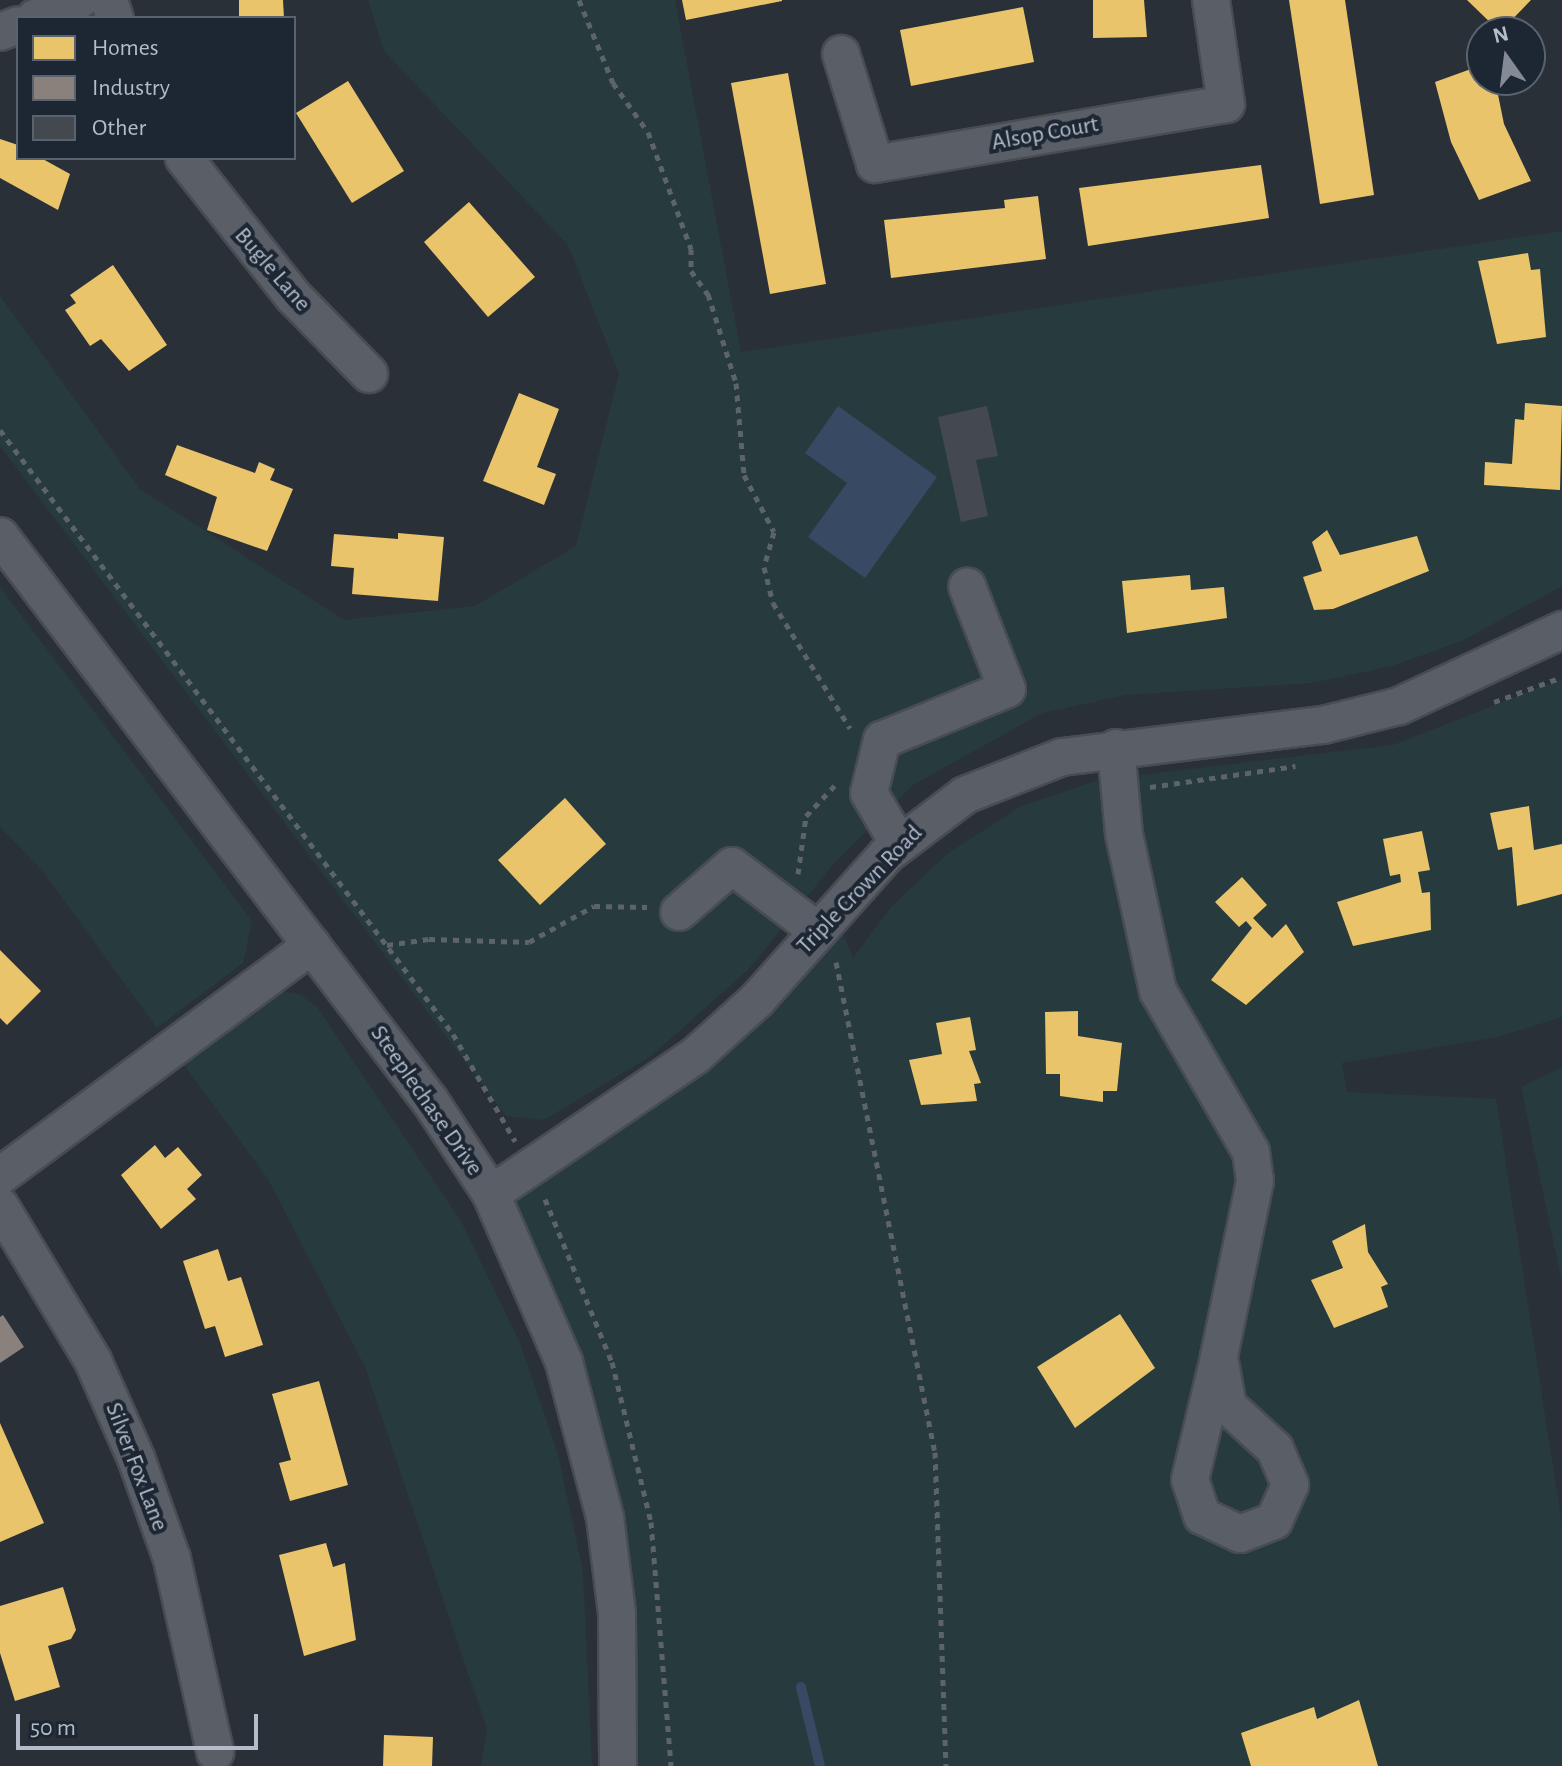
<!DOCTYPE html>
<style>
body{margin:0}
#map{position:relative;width:1562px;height:1766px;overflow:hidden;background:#2a3038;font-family:"Alegreya Sans",sans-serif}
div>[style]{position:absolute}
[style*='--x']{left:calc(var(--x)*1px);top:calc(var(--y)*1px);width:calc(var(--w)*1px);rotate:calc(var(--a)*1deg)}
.green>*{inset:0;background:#273a3e}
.water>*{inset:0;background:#384963}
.homes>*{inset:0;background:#e9c46a}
.industry>*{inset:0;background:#8a817c}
.stream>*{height:10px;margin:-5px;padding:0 5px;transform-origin:5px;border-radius:5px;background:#384963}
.building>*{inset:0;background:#444950}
.path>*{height:5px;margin-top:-2.5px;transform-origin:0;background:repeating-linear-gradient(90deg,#5d636a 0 6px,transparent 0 12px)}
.roads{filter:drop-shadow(2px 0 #484c53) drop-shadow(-2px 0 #484c53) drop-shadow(0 2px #484c53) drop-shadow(0 -2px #484c53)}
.minor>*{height:36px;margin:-18px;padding:0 18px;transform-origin:18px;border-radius:18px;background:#5a5e66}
span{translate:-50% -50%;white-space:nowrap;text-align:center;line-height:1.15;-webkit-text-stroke:8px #1d2633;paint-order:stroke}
.street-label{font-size:24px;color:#b4bcc9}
.legend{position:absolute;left:16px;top:16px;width:280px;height:144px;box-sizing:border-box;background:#1d2633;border:2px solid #59626f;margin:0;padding:10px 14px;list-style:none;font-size:24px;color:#b4bcc9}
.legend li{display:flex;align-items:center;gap:16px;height:40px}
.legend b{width:40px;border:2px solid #59626f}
.north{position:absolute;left:1466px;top:16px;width:80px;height:80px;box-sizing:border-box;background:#1d2633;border:2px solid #59626f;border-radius:50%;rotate:346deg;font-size:22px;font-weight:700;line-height:32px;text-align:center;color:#b4bcc9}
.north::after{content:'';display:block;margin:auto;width:28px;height:36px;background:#848b96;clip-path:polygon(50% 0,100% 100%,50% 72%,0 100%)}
.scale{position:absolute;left:16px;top:1714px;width:242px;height:36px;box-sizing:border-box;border:4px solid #b4bcc9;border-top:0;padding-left:10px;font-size:24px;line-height:28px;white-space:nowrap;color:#b4bcc9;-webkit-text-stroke:6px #1d2633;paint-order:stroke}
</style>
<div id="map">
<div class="green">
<i style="clip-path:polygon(368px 0,675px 0,741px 352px,1562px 231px,1562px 586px,1462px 641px,1392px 666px,1312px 683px,1126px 695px,1042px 713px,913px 785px,835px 862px,749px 969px,651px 1056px,544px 1120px,506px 1116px,0 446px,0 296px,140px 489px,344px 620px,475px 606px,576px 546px,619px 374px,568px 245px,384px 51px)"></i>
<i style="clip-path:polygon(0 587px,252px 921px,243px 963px,157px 1028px,42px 870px,0 827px)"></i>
<i style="clip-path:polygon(1562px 679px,1562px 1017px,1498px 1037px,1342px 1063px,1347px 1092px,1496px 1099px,1562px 1524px,1562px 1766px,618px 1766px,605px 1517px,491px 1194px,619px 1113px,834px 914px,853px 958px,892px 906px,947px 854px,1020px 807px,1098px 780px,1393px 745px)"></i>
<i style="clip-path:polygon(278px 991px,299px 994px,317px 1007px,462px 1223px,520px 1343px,558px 1454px,583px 1571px,592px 1766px,481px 1766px,487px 1729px,365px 1367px,268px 1179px,182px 1062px)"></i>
<i style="clip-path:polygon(1562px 1067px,1562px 1283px,1521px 1087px)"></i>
</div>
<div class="water">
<i style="clip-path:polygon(838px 406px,937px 477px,865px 578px,808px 537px,847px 483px,805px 453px)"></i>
</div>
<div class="homes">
<i style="clip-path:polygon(239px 0,283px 0,284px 18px,239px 18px)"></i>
<i style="clip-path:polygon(682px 0,782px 0,782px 1px,686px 20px)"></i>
<i style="clip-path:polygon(1093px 0,1144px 0,1147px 37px,1093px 38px)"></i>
<i style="clip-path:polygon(1289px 0,1345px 0,1374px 195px,1320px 204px)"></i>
<i style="clip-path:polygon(1467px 0,1531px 0,1500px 32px)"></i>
<i style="clip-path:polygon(1023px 7px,1034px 62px,911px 86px,900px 30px)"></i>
<i style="clip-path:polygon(1482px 65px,1482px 80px,1495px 80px,1504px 124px,1531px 181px,1479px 200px,1451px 142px,1435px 82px)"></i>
<i style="clip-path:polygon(788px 73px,826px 284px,770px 294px,731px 83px)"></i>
<i style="clip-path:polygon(348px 81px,404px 171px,352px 203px,296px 113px)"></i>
<i style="clip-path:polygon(0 139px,18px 145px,18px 158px,41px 158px,70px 174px,58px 210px,0 178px)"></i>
<i style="clip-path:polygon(1261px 165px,1269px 218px,1088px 246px,1079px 188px)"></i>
<i style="clip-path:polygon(1038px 196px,1046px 259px,891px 278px,884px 220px,1005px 208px,1004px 200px)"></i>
<i style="clip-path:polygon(469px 202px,535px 277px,488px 317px,424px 242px)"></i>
<i style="clip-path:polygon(1528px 253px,1531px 270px,1540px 269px,1546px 337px,1497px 344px,1478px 261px)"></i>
<i style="clip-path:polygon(113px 265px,167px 345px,129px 371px,101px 339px,90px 346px,65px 310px,76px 303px,70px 295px)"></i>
<i style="clip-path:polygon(519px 393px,559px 409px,537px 467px,556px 474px,544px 505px,483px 481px)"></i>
<i style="clip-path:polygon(1525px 403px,1562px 406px,1560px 490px,1484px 485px,1485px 462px,1512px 464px,1515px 419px,1524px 420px)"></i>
<i style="clip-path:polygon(177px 445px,255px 473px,259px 462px,275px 469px,270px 480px,293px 489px,267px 551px,207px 530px,217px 497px,165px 475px)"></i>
<i style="clip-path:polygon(1327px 530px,1340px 555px,1417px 536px,1429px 571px,1333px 609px,1314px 610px,1303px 577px,1322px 571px,1312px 542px)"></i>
<i style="clip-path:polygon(398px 533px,444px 537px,438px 601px,352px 594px,354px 568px,331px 566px,334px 534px,398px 539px)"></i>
<i style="clip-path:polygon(1190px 575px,1191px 590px,1224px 587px,1227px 618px,1127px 633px,1122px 581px)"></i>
<i style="clip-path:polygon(565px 798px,606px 844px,540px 905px,498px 860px)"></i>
<i style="clip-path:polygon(1529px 806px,1534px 850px,1562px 844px,1562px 894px,1517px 906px,1512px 847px,1498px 850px,1490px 813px)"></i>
<i style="clip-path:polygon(1422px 831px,1430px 870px,1418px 872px,1422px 893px,1430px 892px,1431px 930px,1353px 946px,1337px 902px,1401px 882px,1400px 874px,1390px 876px,1383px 839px)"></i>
<i style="clip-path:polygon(1242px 877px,1267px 905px,1253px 918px,1272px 938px,1286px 924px,1304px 952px,1246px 1005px,1211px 980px,1252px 928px,1246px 921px,1239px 927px,1215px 902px)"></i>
<i style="clip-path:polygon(0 950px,41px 991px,7px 1025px,0 1018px)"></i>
<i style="clip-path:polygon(1078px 1011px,1078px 1036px,1122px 1043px,1117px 1091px,1103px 1091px,1103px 1102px,1060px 1096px,1060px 1074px,1046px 1074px,1045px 1012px)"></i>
<i style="clip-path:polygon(970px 1017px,976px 1050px,969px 1051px,981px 1083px,974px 1084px,977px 1101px,921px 1105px,909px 1060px,942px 1054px,936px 1023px)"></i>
<i style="clip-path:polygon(155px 1145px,165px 1158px,178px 1147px,202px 1175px,187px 1189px,196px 1199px,161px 1229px,121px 1175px)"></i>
<i style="clip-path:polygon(1365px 1224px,1368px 1252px,1388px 1284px,1381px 1287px,1388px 1307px,1334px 1328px,1311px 1280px,1343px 1268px,1332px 1241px)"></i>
<i style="clip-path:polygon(218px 1249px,228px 1281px,241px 1277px,263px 1345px,225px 1357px,215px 1326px,205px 1329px,183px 1261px)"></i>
<i style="clip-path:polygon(1120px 1314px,1155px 1368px,1075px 1428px,1037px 1367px)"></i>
<i style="clip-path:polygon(319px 1381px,348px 1485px,290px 1501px,279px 1463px,291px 1460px,272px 1394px)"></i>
<i style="clip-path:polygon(0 1423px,44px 1523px,0 1542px)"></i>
<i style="clip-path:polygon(326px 1543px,333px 1567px,345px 1563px,356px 1640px,304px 1656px,279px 1555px)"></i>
<i style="clip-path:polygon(63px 1587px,76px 1630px,71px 1639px,48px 1646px,60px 1687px,15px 1701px,0 1653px,0 1606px)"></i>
<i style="clip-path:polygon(1359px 1700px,1378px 1766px,1251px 1766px,1241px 1733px,1314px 1707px,1317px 1719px)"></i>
<i style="clip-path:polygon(384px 1735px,433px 1737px,432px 1766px,383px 1766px)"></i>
</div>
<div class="industry">
<i style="clip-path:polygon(3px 1315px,24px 1347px,0 1363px,0 1317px)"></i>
</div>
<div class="stream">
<i style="--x:801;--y:1687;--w:81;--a:76.5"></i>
</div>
<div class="building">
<i style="clip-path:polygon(987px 406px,998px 456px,976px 460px,988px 516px,961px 522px,938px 417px)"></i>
</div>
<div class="path">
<i style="--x:579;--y:0;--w:90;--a:67.7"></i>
<i style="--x:613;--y:83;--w:60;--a:54.5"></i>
<i style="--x:648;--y:132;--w:125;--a:69.8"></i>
<i style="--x:691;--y:249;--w:22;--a:90"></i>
<i style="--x:691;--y:271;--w:29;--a:54"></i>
<i style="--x:708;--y:294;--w:93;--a:72.5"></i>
<i style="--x:736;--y:383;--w:92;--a:85"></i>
<i style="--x:744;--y:475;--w:64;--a:62.2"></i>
<i style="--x:774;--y:532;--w:36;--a:106"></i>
<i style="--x:764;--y:567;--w:37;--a:76"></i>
<i style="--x:773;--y:603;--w:147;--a:58.4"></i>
<i style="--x:0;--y:430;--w:755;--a:53.13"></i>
<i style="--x:453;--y:1034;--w:124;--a:59.9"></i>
<i style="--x:1494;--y:702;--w:72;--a:-20.2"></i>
<i style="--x:1150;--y:787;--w:147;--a:-8.2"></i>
<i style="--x:798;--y:874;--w:59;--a:-82.1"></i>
<i style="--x:806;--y:816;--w:44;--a:-46.8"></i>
<i style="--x:387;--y:945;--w:42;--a:-8.1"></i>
<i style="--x:429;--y:939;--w:100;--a:1.7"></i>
<i style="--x:529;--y:942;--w:74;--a:-29"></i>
<i style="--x:594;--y:906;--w:53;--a:1.1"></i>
<i style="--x:836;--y:962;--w:500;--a:78.6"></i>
<i style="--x:935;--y:1452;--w:314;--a:88"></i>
<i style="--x:545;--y:1199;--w:176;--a:67.7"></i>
<i style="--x:612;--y:1362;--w:165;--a:76.3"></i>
<i style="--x:651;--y:1522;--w:245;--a:85.3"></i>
</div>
<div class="roads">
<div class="minor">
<i style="--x:109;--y:0;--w:19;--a:72"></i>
<i style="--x:35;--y:18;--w:48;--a:-21.8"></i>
<i style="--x:0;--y:32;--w:19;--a:-21"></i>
<i style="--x:841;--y:54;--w:115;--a:72.8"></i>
<i style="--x:875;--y:164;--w:356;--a:-9.7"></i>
<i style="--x:1226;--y:104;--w:105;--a:-98.2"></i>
<i style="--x:184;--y:158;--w:176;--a:51.7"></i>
<i style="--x:293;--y:296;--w:109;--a:45.7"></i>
<i style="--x:0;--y:536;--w:710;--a:52.73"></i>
<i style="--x:430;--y:1101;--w:111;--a:56.7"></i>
<i style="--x:491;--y:1194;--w:183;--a:66.5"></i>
<i style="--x:564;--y:1362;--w:160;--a:75.2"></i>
<i style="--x:605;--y:1517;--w:98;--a:82.9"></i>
<i style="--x:617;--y:1614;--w:152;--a:89.6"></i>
<i style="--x:1116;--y:748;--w:86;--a:84.7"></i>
<i style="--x:1124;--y:834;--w:161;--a:77.8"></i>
<i style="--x:1158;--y:991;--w:186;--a:60"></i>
<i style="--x:1251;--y:1152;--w:29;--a:82"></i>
<i style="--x:1255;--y:1181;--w:180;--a:101.6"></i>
<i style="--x:899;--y:844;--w:59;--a:-120.5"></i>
<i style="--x:869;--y:793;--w:55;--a:-76.2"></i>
<i style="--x:882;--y:740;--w:135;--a:-22.2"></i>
<i style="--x:1007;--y:689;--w:110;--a:-111.2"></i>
<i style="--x:679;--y:912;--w:70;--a:-41"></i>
<i style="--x:732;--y:866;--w:108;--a:37.1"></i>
<i style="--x:0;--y:1176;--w:388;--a:-36.5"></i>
<i style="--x:491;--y:1194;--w:246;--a:-34.1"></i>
<i style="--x:695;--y:1056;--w:84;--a:-42.1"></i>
<i style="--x:757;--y:1000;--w:194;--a:-48.3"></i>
<i style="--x:886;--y:855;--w:99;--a:-37.2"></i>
<i style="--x:965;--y:795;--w:104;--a:-21.4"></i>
<i style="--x:1062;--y:757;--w:263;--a:-7"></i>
<i style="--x:1323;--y:725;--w:78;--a:-14"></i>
<i style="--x:1399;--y:706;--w:180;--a:-25"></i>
<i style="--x:0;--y:1206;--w:181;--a:59"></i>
<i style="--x:93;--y:1361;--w:106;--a:66.1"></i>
<i style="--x:136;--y:1458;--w:107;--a:70.4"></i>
<i style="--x:172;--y:1559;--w:198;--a:77.4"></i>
<i style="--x:1219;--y:1357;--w:50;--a:79.6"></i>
<i style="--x:1228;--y:1406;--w:64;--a:42.5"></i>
<i style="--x:1275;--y:1449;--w:39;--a:67"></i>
<i style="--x:1290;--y:1485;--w:39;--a:114"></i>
<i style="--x:1274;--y:1521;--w:36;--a:159"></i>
<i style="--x:1240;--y:1534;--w:42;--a:-154.7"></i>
<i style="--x:1202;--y:1516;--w:38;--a:-108"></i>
<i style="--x:1190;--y:1480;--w:126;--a:-76.7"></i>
</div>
</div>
<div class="street-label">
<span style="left:1045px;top:134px;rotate:-10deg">Alsop Court</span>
<span style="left:272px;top:270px;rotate:49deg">Bugle Lane</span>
<span style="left:860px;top:890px;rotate:-46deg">Triple Crown Road</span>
<span style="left:426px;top:1101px;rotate:55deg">Steeplechase Drive</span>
<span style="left:136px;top:1467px;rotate:69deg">Silver Fox Lane</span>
</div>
<ul class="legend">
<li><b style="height:22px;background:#e9c46a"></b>Homes</li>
<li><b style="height:22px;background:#8a817c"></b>Industry</li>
<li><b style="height:22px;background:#444950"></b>Other</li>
</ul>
<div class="north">N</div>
<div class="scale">50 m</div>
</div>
